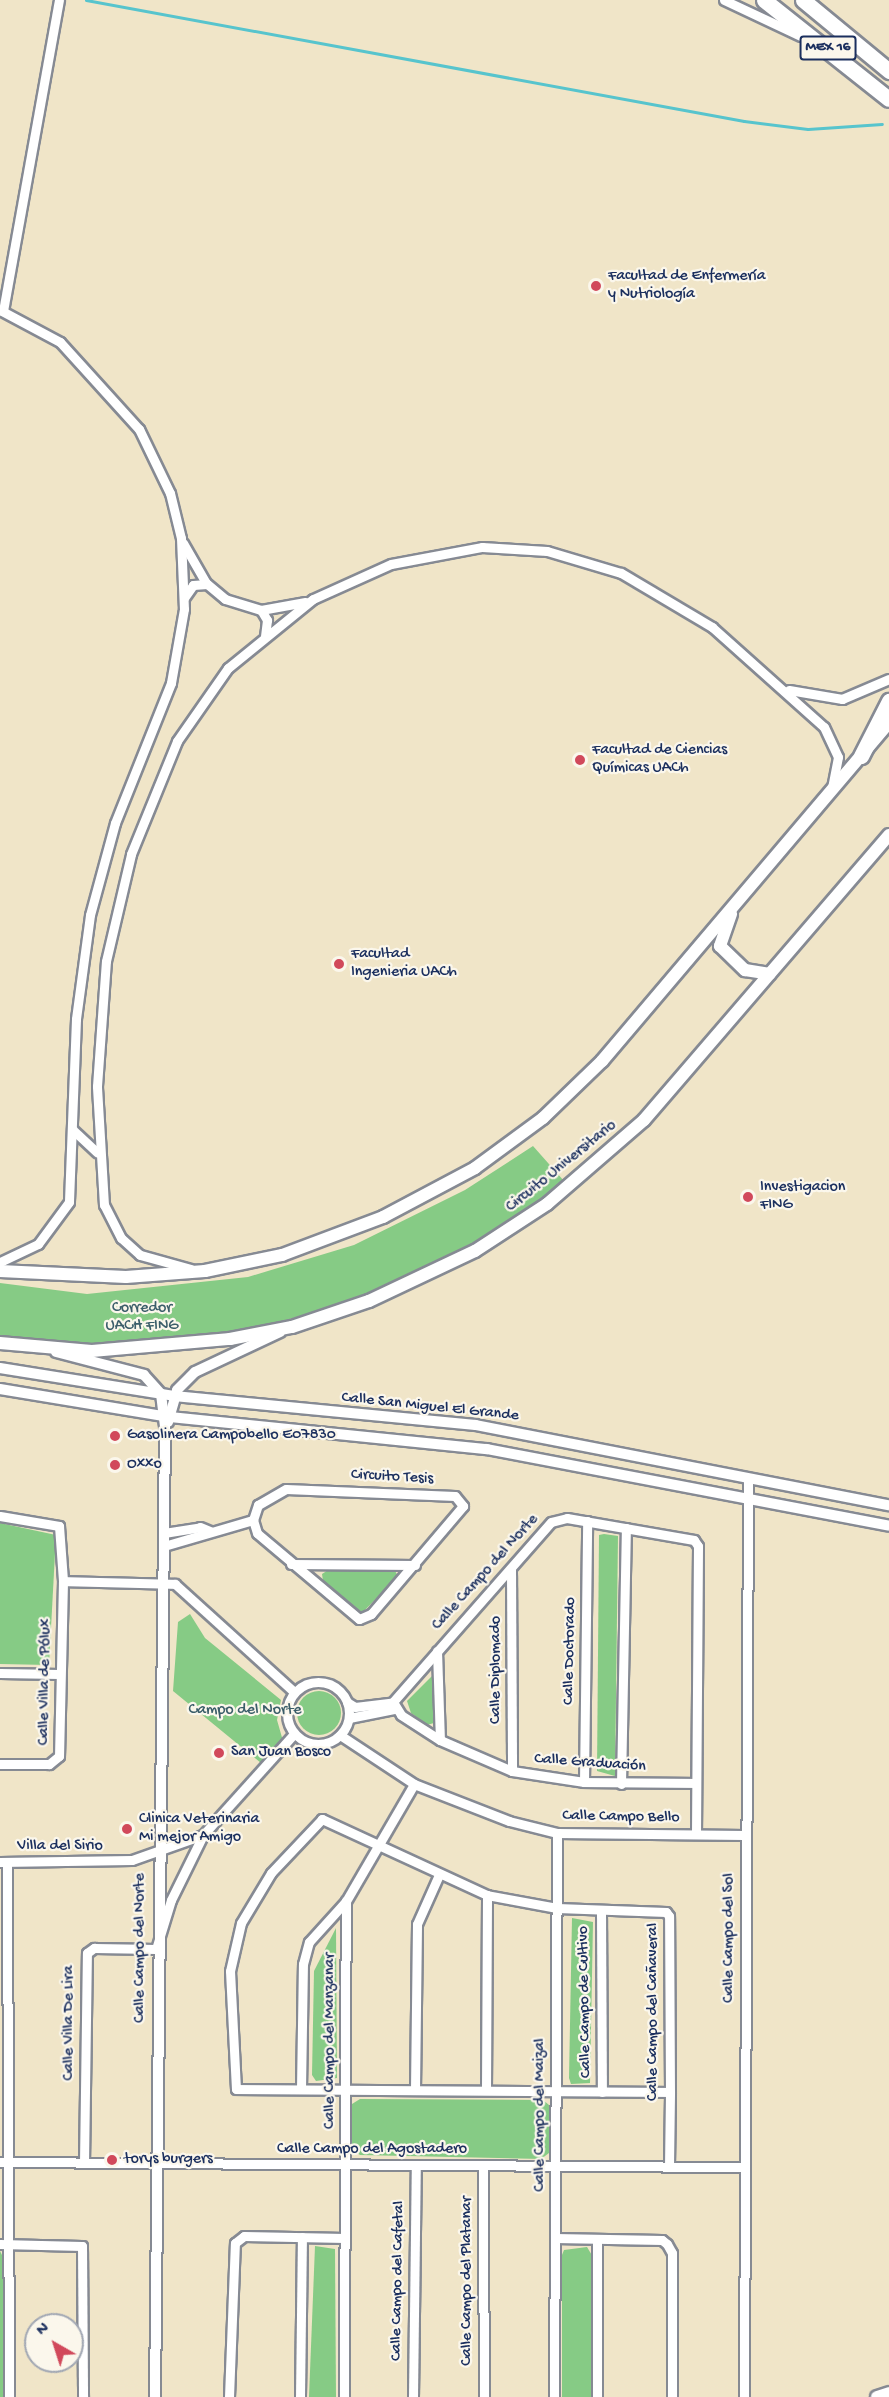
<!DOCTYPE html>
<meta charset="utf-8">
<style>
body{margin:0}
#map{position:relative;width:889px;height:2397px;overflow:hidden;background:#f0e5c8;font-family:"Gochi Hand",sans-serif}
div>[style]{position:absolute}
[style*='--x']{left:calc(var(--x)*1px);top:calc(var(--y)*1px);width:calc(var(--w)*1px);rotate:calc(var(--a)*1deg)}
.green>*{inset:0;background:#86cb85}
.round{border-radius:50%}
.stream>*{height:3px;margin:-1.5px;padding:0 1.5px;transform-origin:1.5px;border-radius:1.5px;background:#57c4cd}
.roads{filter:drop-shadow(2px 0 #868a93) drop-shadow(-2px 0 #868a93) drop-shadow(0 2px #868a93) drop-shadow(0 -2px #868a93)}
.minor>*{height:9px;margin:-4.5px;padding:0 4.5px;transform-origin:4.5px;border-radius:4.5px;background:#fff}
.minor>.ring{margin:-4.5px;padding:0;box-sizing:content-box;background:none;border:9px solid #fff;border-radius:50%}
.tertiary>*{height:10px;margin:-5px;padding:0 5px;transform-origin:5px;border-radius:5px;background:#fff}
.secondary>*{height:12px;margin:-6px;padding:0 6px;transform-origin:6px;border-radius:6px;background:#fff}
.trunk>*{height:15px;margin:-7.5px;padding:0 7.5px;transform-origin:7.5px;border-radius:7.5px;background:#fff}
.dots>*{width:16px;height:16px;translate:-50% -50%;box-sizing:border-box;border:3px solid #fbf7ec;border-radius:50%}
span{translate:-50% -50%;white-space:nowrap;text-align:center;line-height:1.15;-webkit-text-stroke:4.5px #fbf7ec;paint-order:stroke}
.shield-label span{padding:2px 4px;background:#fbf7ec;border:2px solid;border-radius:4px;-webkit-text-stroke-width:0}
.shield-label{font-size:15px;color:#1b2f5e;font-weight:700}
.poi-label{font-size:16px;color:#1b2f5e}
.left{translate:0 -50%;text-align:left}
.street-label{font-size:16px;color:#1b2f5e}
.park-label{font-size:16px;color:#3b5e6a}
.north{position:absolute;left:24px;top:2313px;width:60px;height:60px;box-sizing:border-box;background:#fbf7ec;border:2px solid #a1a7b3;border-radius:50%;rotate:321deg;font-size:16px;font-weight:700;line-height:24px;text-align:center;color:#1b2f5e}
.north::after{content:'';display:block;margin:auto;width:21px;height:27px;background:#d1495b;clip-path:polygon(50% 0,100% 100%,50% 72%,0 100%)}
</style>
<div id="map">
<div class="green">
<i style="clip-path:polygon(533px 1146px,564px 1181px,486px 1239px,372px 1296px,240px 1333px,121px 1348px,0 1340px,0 1283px,87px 1294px,248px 1277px,354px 1245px,465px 1190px)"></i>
<i style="clip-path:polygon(0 1523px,56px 1535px,49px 1665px,0 1664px)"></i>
<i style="clip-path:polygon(604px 1534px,618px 1536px,615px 1776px,597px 1771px,599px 1535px)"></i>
<i style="clip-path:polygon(333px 1567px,395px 1571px,398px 1576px,362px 1613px,323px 1581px,322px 1574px)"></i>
<i style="clip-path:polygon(190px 1614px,205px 1638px,281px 1700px,277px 1720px,283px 1741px,261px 1763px,173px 1691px,178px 1622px)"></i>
<i style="clip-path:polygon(433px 1675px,434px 1723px,427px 1725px,411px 1713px,407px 1701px)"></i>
<i class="round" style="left:297px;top:1691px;width:44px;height:44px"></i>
<i style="clip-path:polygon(572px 1918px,593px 1922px,590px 2083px,571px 2084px,569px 2078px)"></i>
<i style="clip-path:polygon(336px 1928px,337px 2078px,316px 2081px,312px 2075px,314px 1971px)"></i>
<i style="clip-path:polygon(360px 2099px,543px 2100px,549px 2105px,549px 2153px,541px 2159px,360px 2155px,352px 2149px,352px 2104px)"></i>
<i style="clip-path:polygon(315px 2246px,335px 2249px,336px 2397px,309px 2397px)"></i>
<i style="clip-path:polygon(587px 2247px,593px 2257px,592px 2397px,562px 2397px,562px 2255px,564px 2250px)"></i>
<i style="clip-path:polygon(0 2251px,4px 2259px,3px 2397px,0 2397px)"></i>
</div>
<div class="stream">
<i style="--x:86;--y:0;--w:669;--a:10.42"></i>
<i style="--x:744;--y:121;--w:64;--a:7.1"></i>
<i style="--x:808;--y:129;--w:74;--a:-3.9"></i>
</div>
<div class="roads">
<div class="minor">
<i style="--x:724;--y:0;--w:85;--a:25.1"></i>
<i style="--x:0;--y:310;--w:68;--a:28.1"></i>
<i style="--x:60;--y:342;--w:118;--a:47.8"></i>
<i style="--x:139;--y:429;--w:71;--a:64.2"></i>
<i style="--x:170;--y:493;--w:46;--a:76.3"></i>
<i style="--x:181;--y:538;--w:71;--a:87.6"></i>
<i style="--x:184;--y:609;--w:75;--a:100"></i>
<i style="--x:171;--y:683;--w:151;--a:111.8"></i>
<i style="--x:115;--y:823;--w:95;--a:105.2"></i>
<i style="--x:90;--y:915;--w:105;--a:97.7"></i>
<i style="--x:76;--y:1019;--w:183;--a:92.2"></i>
<i style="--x:69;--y:1202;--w:52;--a:126.4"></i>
<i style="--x:38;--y:1244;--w:42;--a:154.7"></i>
<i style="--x:3;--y:311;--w:316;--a:-79.8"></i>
<i style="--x:183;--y:543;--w:46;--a:60.1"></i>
<i style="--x:206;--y:583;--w:25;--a:40"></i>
<i style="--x:225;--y:599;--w:38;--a:17"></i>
<i style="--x:261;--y:610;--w:45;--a:-10.3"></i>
<i style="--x:184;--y:598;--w:16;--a:-55"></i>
<i style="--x:193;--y:585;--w:14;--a:-4"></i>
<i style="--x:261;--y:610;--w:12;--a:59"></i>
<i style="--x:267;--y:620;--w:16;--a:97"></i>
<i style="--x:789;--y:690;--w:54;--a:9.6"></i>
<i style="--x:842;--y:699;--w:51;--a:-23.1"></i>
<i style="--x:73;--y:1130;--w:33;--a:43"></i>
<i style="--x:191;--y:1269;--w:53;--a:-164.6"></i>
<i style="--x:140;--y:1255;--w:25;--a:-138"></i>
<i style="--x:121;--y:1238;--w:37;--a:-117"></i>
<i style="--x:104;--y:1205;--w:119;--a:-93.4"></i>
<i style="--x:97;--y:1086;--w:125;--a:-85.9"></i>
<i style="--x:106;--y:961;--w:110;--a:-76.8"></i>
<i style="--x:131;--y:854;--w:122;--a:-67.8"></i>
<i style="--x:177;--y:741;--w:89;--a:-55.1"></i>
<i style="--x:228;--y:668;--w:109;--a:-39.1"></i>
<i style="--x:313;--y:599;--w:85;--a:-24.2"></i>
<i style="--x:391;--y:564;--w:93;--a:-10.6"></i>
<i style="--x:482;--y:547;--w:65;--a:3.5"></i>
<i style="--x:547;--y:551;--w:77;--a:16.6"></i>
<i style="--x:621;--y:573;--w:106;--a:30.7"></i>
<i style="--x:712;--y:627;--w:150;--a:41.8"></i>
<i style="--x:824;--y:727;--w:33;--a:65"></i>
<i style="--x:838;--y:757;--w:32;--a:101"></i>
<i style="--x:286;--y:1489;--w:169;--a:2.4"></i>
<i style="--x:455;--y:1496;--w:13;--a:51"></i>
<i style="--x:463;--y:1506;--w:142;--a:130.4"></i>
<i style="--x:371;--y:1614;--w:13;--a:157"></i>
<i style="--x:359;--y:1619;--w:133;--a:-139.9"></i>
<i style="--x:257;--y:1533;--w:14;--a:-107"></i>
<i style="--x:253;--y:1520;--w:16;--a:-72"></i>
<i style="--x:258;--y:1505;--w:32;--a:-30"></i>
<i style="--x:0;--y:1516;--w:60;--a:9.6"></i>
<i style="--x:59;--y:1526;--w:55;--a:85.8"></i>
<i style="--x:63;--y:1581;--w:175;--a:91.3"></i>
<i style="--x:59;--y:1756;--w:13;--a:141"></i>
<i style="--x:49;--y:1764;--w:49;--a:180"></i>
<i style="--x:164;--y:1533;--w:36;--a:-9"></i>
<i style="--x:200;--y:1527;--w:11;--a:22"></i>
<i style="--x:164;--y:1546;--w:93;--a:-16.3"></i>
<i style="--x:291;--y:1564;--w:124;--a:0.5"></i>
<i style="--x:511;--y:1568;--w:203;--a:89.7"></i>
<i style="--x:63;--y:1581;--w:112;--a:1.5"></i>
<i style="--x:175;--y:1584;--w:161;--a:42.2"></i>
<i style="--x:437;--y:1651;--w:89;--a:88.1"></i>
<i style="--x:0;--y:1673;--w:59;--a:1"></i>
<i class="ring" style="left:287px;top:1682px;width:53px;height:53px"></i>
<i style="--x:347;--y:1702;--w:9;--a:32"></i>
<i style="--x:355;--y:1707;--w:38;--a:-7"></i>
<i style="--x:349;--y:1718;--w:47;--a:-11.1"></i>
<i style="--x:340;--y:1735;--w:89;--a:33.5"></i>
<i style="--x:414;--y:1784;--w:102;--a:21.3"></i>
<i style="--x:509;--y:1821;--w:49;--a:14"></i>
<i style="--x:557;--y:1833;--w:187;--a:0.6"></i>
<i style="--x:584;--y:1782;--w:261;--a:-89.3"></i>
<i style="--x:621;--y:1784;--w:256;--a:-88.9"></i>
<i style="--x:696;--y:1834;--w:288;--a:-89.6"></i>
<i style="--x:698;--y:1546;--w:7;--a:-124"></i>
<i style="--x:694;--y:1540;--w:129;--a:-170.2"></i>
<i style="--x:567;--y:1518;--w:16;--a:166"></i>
<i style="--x:551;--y:1522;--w:240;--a:131.3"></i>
<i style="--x:393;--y:1702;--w:15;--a:58"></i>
<i style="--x:401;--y:1715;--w:46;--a:32.7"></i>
<i style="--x:440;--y:1740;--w:78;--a:23.3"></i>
<i style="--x:512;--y:1771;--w:73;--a:8.7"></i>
<i style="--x:584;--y:1782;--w:112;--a:0.5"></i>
<i style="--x:0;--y:1862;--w:132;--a:-0.9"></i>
<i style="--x:132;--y:1860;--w:75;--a:-19.4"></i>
<i style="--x:7;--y:1862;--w:535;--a:89.79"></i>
<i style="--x:601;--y:1911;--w:181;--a:89.7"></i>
<i style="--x:301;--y:2089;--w:125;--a:-89.1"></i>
<i style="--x:303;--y:1964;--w:23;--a:-75"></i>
<i style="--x:309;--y:1942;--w:55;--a:-47.9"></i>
<i style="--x:346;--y:1901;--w:135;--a:-59.8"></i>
<i style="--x:415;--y:2089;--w:165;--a:-89.3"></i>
<i style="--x:417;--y:1924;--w:51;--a:-65.9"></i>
<i style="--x:486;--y:2090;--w:195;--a:-89.7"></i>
<i style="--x:0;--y:2162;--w:743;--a:0.39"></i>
<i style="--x:84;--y:2163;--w:210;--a:-89.2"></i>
<i style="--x:87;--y:1953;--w:9;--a:-36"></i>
<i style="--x:94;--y:1948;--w:62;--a:0.9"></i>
<i style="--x:156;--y:1949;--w:51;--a:-73"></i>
<i style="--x:171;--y:1900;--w:72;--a:-63.8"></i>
<i style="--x:203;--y:1835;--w:136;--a:-48"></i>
<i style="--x:483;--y:2165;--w:232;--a:89.8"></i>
<i style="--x:669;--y:2166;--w:74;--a:-89.2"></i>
<i style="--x:670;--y:2092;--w:176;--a:-90.3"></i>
<i style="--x:669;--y:1916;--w:5;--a:-127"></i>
<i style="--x:666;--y:1912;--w:109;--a:-177.9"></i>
<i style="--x:557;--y:1908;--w:71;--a:-169.5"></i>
<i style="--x:487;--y:1895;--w:182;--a:-155.3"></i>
<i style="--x:322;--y:1819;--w:74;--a:133.4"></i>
<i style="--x:271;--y:1873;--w:58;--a:121"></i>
<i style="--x:241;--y:1923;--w:49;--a:102.9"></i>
<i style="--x:230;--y:1971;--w:118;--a:87.1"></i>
<i style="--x:236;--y:2089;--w:434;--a:0.4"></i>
<i style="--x:555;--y:2238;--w:107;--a:1.1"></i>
<i style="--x:662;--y:2240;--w:6;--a:39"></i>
<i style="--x:667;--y:2244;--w:10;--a:61"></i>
<i style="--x:672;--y:2253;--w:144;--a:90"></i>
<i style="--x:0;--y:2244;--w:82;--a:1.4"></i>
<i style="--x:82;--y:2246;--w:151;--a:89.6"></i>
<i style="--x:229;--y:2397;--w:154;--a:-87.8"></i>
<i style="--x:235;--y:2243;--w:11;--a:-38"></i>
<i style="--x:244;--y:2236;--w:101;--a:1.1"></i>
<i style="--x:300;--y:2397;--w:160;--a:-89.3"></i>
<i style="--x:344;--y:2397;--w:496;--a:-89.8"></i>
<i style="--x:413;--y:2397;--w:232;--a:-89.3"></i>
<i style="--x:554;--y:2397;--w:564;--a:-89.7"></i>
<i style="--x:597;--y:2397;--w:158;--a:-90"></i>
<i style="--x:744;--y:2397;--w:919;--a:-89.75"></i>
</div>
<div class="tertiary">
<i style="--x:56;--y:1352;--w:91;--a:14.6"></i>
<i style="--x:144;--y:1375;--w:25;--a:48"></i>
<i style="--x:161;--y:1394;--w:33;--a:83"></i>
<i style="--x:165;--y:1427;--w:970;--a:90.59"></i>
<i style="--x:0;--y:1368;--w:176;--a:9.1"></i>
<i style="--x:174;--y:1396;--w:303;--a:5.5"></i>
<i style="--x:476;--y:1425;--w:421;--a:11"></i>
<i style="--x:0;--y:1389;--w:172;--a:9.4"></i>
<i style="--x:170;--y:1417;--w:319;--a:5.8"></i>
<i style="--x:487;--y:1449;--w:409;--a:10.8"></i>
<i style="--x:168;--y:1422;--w:33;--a:-74"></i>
<i style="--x:177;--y:1390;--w:25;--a:-45"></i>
<i style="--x:195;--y:1372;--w:94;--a:-25.2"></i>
</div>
<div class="secondary">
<i style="--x:731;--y:914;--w:34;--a:109"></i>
<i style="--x:720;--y:946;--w:35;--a:44"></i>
<i style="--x:745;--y:970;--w:25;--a:9"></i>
<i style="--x:0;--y:1271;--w:126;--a:2.7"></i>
<i style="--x:126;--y:1277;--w:79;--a:-4.3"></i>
<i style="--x:205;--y:1271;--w:79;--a:-11.7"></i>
<i style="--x:282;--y:1255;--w:108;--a:-20.6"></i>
<i style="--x:383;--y:1217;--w:104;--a:-28"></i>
<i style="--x:475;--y:1168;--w:84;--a:-36.3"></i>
<i style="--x:543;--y:1118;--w:82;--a:-44"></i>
<i style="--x:602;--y:1061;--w:443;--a:-49.7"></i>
<i style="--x:0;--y:1343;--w:92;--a:5"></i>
<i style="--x:92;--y:1351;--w:139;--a:-5"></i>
<i style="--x:230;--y:1339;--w:63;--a:-11"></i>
<i style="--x:292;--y:1327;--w:81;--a:-18.7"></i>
<i style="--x:369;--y:1301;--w:117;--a:-25.3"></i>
<i style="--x:475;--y:1251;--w:86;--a:-33.1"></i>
<i style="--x:547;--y:1204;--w:128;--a:-40.9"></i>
<i style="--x:644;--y:1120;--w:376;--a:-49.3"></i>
<i style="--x:877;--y:2397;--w:13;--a:-18"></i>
</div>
<div class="trunk">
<i style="--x:764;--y:0;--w:159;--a:38.4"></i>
<i style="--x:803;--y:0;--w:112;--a:39.5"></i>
<i style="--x:861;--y:756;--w:62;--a:-63"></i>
</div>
</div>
<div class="dots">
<i style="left:596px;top:286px;background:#d1495b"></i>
<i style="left:580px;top:760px;background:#d1495b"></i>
<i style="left:339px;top:964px;background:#d1495b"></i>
<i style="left:748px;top:1197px;background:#d1495b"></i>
<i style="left:115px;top:1436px;background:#d1495b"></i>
<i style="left:115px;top:1465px;background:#d1495b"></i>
<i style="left:219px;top:1753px;background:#d1495b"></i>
<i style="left:127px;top:1829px;background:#d1495b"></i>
<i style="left:112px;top:2160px;background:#d1495b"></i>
</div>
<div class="shield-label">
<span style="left:828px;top:48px">MEX 16</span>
</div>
<div class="poi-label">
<span class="left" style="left:608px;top:286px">Facultad de Enfermería<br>y Nutriología</span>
<span class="left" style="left:592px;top:760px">Facultad de Ciencias<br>Químicas UACh</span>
<span class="left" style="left:351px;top:964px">Facultad<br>Ingenieria UACh</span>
<span class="left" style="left:760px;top:1197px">Investigacion<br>FING</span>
<span class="left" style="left:127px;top:1436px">Gasolinera Campobello E07830</span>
<span class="left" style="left:127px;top:1465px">Oxxo</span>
<span class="left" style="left:231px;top:1753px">San Juan Bosco</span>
<span class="left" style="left:139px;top:1829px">Clinica Veterinaria<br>Mi mejor Amigo</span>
<span class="left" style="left:124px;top:2160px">torys burgers</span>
</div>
<div class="street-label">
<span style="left:562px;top:1167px;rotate:-39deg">Circuito Universitario</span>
<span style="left:430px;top:1408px;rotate:6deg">Calle San Miguel El Grande</span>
<span style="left:392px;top:1478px;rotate:3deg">Circuito Tesis</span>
<span style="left:486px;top:1573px;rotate:-48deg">Calle Campo del Norte</span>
<span style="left:571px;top:1651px;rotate:-89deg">Calle Doctorado</span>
<span style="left:497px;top:1670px;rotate:-90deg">Calle Diplomado</span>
<span style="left:46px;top:1682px;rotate:-89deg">Calle Villa de Pólux</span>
<span style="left:590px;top:1764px;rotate:4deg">Calle Graduación</span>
<span style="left:621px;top:1818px;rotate:1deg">Calle Campo Bello</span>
<span style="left:60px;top:1847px">Villa del Sirio</span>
<span style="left:730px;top:1938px;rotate:-90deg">Calle Campo del Sol</span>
<span style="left:141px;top:1948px;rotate:-90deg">Calle Campo del Norte</span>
<span style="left:586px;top:2002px;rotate:-91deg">Calle Campo de Cultivo</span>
<span style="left:654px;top:2012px;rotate:-90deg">Calle Campo del Cañaveral</span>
<span style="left:70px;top:2023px;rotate:-90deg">Calle Villa De Lira</span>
<span style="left:331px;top:2041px;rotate:-90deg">Calle Campo del Manzanar</span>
<span style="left:541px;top:2115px;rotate:-90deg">Calle Campo del Maizal</span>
<span style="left:372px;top:2150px">Calle Campo del Agostadero</span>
<span style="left:399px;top:2281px;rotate:-89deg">Calle Campo del Cafetal</span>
<span style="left:468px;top:2281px;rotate:-90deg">Calle Campo del Platanar</span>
</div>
<div class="park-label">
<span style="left:142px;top:1318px">Corredor<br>UACH FING</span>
<span style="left:245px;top:1711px">Campo del Norte</span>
</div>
<div class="north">N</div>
</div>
